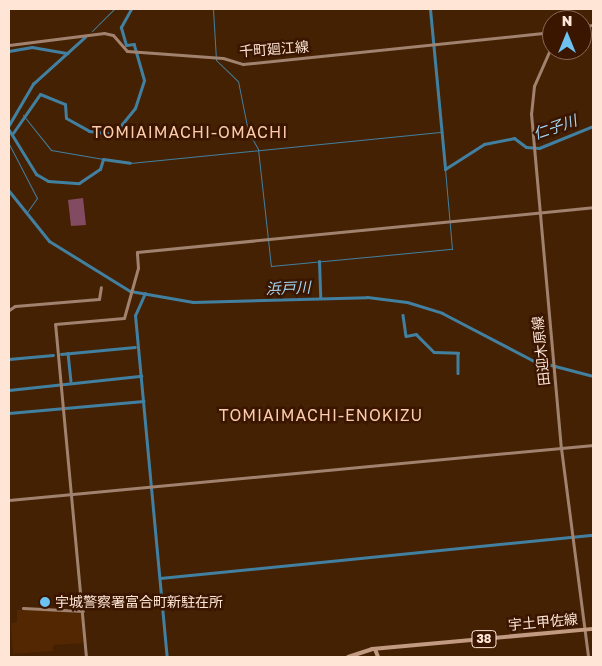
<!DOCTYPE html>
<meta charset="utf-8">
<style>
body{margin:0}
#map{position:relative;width:602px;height:666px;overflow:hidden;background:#452103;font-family:"Golos Text","Noto Sans JP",sans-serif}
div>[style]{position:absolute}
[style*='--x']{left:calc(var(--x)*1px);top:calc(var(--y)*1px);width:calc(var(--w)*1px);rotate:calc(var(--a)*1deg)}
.built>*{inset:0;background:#522702}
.forest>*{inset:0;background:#834b62}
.stream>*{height:1px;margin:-0.5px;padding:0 0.5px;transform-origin:0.5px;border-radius:0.5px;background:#4180a1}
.canal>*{height:2.5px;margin:-1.25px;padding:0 1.25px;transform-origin:1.25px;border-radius:1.25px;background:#4180a1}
.river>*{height:3px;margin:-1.5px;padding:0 1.5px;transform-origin:1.5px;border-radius:1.5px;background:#4180a1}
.secondary>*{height:3px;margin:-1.5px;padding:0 1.5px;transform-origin:1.5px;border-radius:1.5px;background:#a0826f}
.primary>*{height:4px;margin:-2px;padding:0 2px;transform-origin:2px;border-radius:2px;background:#c19a81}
.dots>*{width:14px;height:14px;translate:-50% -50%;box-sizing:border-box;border:2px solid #3a1600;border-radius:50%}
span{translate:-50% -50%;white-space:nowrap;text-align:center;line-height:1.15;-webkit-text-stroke:5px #3a1600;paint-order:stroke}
.shield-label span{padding:1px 4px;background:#3a1600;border:1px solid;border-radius:4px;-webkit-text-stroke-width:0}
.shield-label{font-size:12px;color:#fee5d6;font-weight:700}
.street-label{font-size:14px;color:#fee5d6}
.poi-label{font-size:14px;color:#fee5d6}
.left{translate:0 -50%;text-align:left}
.water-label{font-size:15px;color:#a4d7f5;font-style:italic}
.quarter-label{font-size:16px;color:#fbcbac;letter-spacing:1px}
.frame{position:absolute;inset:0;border:10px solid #fee5d6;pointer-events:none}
.north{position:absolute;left:542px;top:10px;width:50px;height:50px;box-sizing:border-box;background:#3a1600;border:1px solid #886956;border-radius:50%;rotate:0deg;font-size:14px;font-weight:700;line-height:20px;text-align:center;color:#fee5d6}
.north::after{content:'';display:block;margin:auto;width:18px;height:22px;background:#6cc3f2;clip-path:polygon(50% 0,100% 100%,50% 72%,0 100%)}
</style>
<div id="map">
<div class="built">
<i style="clip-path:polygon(42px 609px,81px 614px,83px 643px,53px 645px,53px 651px,13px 654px,11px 623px,17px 622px,17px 610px)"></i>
</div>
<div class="forest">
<i style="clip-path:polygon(83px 198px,86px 225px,71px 226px,68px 200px)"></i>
</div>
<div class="stream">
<i style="--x:213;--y:9;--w:51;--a:86.6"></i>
<i style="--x:216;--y:60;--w:30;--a:44"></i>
<i style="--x:238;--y:81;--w:51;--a:78.7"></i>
<i style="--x:248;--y:131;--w:21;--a:61"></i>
<i style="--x:258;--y:149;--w:118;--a:83.7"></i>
<i style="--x:271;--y:266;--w:182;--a:-5.4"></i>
<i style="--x:452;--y:249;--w:80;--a:-95"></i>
<i style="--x:92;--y:31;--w:31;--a:-45"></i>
<i style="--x:23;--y:115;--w:45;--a:51.3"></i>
<i style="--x:51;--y:150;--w:53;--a:9.8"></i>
<i style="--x:9;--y:144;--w:61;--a:62.6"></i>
<i style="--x:37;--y:198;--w:19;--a:125"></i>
<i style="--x:130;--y:163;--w:314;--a:-5.7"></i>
</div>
<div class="canal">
<i style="--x:9;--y:51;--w:23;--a:-10"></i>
<i style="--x:32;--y:47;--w:36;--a:10"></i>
<i style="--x:9;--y:125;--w:48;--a:-59.7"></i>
<i style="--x:33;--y:84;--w:70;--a:-42.1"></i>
<i style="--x:403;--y:315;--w:21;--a:82"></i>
<i style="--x:406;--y:336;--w:10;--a:-11"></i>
<i style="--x:416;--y:334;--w:25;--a:45"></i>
<i style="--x:434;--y:352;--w:24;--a:2"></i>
<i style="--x:458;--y:353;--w:20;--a:90"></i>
<i style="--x:68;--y:353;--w:28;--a:84"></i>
<i style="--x:61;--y:354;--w:74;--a:-5.4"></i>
<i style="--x:9;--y:359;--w:44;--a:-5.2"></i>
<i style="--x:9;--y:390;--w:133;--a:-6.1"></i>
<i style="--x:9;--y:413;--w:135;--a:-5.1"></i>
</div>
<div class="river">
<i style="--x:430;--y:9;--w:161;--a:84.6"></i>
<i style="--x:445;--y:169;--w:46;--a:-32.7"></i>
<i style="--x:484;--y:144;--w:31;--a:-11"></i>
<i style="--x:514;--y:138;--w:15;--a:37"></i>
<i style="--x:526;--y:147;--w:13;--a:4"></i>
<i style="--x:539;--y:148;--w:58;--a:-22.2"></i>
<i style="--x:9;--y:130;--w:52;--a:58.5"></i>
<i style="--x:36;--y:174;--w:14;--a:30"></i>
<i style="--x:48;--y:181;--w:31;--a:4"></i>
<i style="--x:79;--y:183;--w:25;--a:-34"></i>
<i style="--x:100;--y:169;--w:10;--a:-73"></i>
<i style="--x:103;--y:159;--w:27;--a:8"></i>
<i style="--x:13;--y:133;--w:47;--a:-55.3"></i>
<i style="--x:40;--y:94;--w:27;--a:22"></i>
<i style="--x:65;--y:104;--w:14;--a:86"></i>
<i style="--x:66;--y:118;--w:26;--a:29"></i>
<i style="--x:89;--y:131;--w:23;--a:7"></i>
<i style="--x:112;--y:134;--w:8;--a:-40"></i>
<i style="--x:118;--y:129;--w:27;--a:-51"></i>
<i style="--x:135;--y:108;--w:29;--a:-72"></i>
<i style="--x:144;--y:80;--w:37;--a:-106"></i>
<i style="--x:134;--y:44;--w:8;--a:173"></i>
<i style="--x:126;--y:45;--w:19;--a:-106"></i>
<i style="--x:121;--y:27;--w:21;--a:-61"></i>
<i style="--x:9;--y:191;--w:64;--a:51.3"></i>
<i style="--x:49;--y:241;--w:95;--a:31.7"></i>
<i style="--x:130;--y:291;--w:64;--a:9.9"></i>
<i style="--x:193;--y:302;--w:174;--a:-1.6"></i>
<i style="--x:367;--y:297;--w:40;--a:7.1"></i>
<i style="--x:407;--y:302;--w:37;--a:17"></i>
<i style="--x:442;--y:313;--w:102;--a:27.6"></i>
<i style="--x:532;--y:360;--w:63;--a:14.7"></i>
<i style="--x:319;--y:261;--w:37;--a:88"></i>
<i style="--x:145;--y:293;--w:24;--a:114"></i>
<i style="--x:135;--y:315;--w:343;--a:84.7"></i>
<i style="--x:160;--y:578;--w:435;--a:-5.7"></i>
</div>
<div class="secondary">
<i style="--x:563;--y:20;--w:12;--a:-66"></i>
<i style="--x:582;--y:26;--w:11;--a:-5"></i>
<i style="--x:9;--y:45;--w:96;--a:-7.2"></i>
<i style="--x:104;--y:33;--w:9;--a:13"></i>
<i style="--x:113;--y:35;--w:21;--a:49"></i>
<i style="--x:127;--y:51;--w:96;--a:4.2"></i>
<i style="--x:223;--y:58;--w:21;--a:17"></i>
<i style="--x:243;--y:64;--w:311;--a:-5.9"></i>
<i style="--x:552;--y:45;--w:45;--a:113.7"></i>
<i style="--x:534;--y:86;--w:27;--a:96"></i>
<i style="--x:531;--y:113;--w:336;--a:84.9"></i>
<i style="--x:561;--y:448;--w:211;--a:82.6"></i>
<i style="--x:9;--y:310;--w:7;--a:-34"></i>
<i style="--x:15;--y:306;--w:84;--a:-4.8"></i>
<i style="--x:99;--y:299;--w:12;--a:-81"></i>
<i style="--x:9;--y:500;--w:587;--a:-5.38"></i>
<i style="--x:23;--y:608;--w:60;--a:2.9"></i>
<i style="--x:86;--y:657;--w:334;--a:-95.3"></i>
<i style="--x:55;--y:324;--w:69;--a:-5"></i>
<i style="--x:124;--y:318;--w:52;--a:-74.4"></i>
<i style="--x:138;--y:268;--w:16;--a:-94"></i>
<i style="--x:137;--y:252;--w:458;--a:-5.6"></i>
</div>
<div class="primary">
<i style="--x:375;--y:649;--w:9;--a:69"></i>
<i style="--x:348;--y:657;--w:25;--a:-18"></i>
<i style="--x:372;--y:649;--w:222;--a:-5.2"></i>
</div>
<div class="dots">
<i style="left:45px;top:602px;background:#6cc3f2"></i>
</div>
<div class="shield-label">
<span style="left:484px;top:639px">38</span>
</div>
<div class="street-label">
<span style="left:274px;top:49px;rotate:-4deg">千町廻江線</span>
<span style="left:541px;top:351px;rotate:-96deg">田迎木原線</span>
<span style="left:543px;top:622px;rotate:-5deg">宇土甲佐線</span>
</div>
<div class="poi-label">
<span class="left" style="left:55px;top:602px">宇城警察署富合町新駐在所</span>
</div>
<div class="water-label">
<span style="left:555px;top:127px;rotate:-19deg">仁子川</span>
<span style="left:288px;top:288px;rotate:-2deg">浜戸川</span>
</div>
<div class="quarter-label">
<span style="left:190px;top:132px">TOMIAIMACHI-OMACHI</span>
<span style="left:321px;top:415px">TOMIAIMACHI-ENOKIZU</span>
</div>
<div class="frame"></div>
<div class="north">N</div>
</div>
